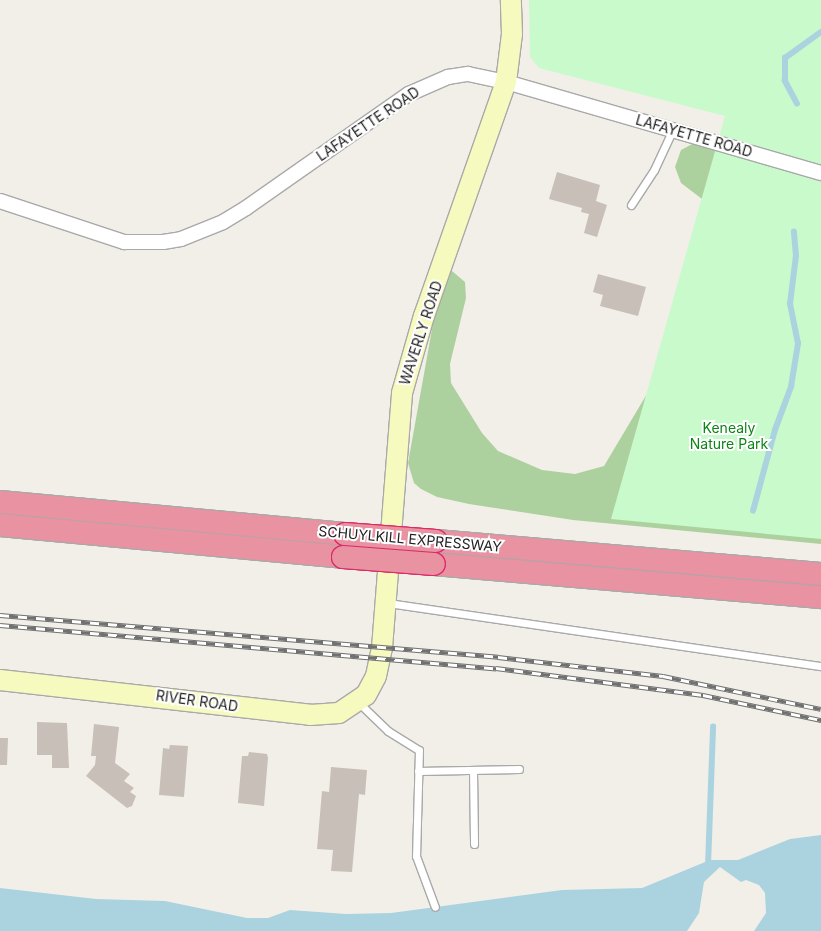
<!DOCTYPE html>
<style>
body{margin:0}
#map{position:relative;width:821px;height:931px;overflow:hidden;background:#f2efe9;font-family:Inter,sans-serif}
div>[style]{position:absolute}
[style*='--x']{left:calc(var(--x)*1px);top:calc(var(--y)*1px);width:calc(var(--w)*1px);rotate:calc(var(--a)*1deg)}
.forest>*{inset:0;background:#add19e}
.park>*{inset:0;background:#c8facc}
.water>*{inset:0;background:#aad3df}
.stream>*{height:5.5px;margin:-2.75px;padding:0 2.75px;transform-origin:2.75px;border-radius:2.75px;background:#aad3df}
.building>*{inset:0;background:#c7bfb8}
.roads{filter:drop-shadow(1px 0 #a9a9a9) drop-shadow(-1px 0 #a9a9a9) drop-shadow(0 1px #a9a9a9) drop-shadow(0 -1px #a9a9a9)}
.lane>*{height:7px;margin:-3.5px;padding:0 3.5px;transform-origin:3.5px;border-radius:3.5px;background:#fff}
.street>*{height:14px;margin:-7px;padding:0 7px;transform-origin:7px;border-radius:7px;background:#fff}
.secondary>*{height:20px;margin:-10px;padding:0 10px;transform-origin:10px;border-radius:10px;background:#f7fabf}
.highway>*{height:22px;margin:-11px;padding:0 11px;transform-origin:11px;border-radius:11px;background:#e892a2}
.rail>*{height:4.5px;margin-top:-2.25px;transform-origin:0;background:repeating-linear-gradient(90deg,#fff 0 9px,#707070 0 18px);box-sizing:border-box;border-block:1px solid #707070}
.bridges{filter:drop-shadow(1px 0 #dc2a67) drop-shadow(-1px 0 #dc2a67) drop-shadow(0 1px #dc2a67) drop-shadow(0 -1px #dc2a67)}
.highway-bridge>*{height:22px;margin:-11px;padding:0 11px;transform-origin:11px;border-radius:11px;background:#e892a2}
span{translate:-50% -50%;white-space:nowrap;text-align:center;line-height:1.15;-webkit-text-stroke:4px #fff;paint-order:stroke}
.street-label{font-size:14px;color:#222}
.park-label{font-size:14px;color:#0c8416}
</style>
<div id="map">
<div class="forest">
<i style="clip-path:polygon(696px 142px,821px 182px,821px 544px,573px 520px,469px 504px,437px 497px,421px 489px,414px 483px,408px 463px,439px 290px,448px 272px,452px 271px,465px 282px,466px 298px,450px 364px,451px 383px,482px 433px,498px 451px,542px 470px,575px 474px,604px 466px,663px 367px,706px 202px,681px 183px,675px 167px,681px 150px)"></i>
</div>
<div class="park">
<i style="clip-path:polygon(529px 0,821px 0,821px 539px,611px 519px,725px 116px,539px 68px,530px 57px)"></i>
</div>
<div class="water">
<i style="clip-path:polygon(821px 835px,821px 931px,754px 931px,766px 913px,765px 893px,759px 885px,746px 880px,741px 882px,720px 867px,704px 882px,699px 913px,687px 931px,0 931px,0 888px,96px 899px,165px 901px,247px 918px,268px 918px,290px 910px,346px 914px,391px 913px,562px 890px,642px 888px,710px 860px,738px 860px,790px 839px)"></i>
</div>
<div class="stream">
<i style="--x:797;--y:104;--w:26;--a:-118"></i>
<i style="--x:785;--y:81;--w:23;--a:-90"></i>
<i style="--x:785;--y:58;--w:44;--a:-35.8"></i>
<i style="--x:753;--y:511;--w:84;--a:-74.8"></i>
<i style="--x:775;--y:430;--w:46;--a:-69.6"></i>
<i style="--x:791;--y:387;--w:44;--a:-80.8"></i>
<i style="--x:798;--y:344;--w:41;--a:-101.3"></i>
<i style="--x:790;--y:304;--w:48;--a:-82.9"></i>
<i style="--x:796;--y:256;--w:24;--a:-95"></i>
<i style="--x:708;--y:866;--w:139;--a:-87.9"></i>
</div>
<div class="building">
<i style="clip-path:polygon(557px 172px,600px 185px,596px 201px,607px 205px,597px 237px,584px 233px,589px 214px,581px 212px,582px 208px,549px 199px)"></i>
<i style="clip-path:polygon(598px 274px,646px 287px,638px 316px,600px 306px,603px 295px,593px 292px)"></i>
<i style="clip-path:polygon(37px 722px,67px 723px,69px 768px,52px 768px,52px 755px,37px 755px)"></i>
<i style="clip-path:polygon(94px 724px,119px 727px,115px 763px,130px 774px,124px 781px,134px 788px,130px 792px,136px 796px,132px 806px,127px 808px,86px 776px,95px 765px,96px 756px,91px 756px)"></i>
<i style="clip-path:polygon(0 738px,8px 738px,7px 765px,0 765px)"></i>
<i style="clip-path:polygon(170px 745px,188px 746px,184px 797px,159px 795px,163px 748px,169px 749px)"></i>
<i style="clip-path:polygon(249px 752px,267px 754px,268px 758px,264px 806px,238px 803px,242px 756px,248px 756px)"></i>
<i style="clip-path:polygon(331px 767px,367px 770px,365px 795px,359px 794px,352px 872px,331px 871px,333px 850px,317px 849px,322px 791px,329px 792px)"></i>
</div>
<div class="roads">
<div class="lane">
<i style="--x:631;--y:205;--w:42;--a:-56.7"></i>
<i style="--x:654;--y:170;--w:45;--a:-65.1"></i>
<i style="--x:388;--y:603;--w:438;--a:8.3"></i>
<i style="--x:359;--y:703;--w:40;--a:44"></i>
<i style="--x:388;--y:731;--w:36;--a:32"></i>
<i style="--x:419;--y:750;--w:106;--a:91.6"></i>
<i style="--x:416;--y:856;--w:54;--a:69.6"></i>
<i style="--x:473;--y:770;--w:74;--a:89.2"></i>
<i style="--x:418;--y:771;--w:101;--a:-1.1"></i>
</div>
<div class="street">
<i style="--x:0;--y:201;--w:131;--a:18.3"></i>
<i style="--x:124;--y:242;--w:39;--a:0"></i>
<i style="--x:163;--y:242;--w:18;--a:-9"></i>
<i style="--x:181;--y:239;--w:45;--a:-22"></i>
<i style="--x:223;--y:222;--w:27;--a:-31"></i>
<i style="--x:246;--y:208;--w:199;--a:-35"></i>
<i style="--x:409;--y:94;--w:43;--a:-23.6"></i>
<i style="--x:448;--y:77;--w:20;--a:-9"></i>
<i style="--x:468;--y:74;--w:39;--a:12"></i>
<i style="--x:506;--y:82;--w:328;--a:16.1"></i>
</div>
<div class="secondary">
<i style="--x:0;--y:680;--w:312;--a:6.4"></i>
<i style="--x:310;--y:715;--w:29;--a:-4"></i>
<i style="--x:339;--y:713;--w:32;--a:-34"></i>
<i style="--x:366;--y:695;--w:21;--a:-62"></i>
<i style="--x:376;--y:676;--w:29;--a:-78"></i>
<i style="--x:382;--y:648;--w:256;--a:-85.5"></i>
<i style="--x:402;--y:393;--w:80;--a:-74.1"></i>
<i style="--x:424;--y:316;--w:248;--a:-70.7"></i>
<i style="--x:506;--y:82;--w:48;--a:-82.9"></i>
<i style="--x:512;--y:34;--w:34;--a:-92"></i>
</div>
<div class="highway">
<i style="--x:0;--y:502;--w:346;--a:5.3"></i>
<i style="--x:0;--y:525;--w:344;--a:5.3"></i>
<i style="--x:436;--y:541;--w:386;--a:4.9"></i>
<i style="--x:434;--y:564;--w:388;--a:4.9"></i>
</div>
</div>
<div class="rail">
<i style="--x:0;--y:615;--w:500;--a:4.8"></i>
<i style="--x:498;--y:657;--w:166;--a:6.6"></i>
<i style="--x:663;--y:676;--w:161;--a:11.8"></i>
<i style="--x:0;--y:625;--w:498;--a:5"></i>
<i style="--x:496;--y:668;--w:209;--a:7.4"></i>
<i style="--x:703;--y:695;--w:121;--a:12"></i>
</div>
<div class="bridges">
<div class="highway-bridge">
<i style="--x:345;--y:534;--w:91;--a:4.4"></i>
<i style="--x:343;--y:557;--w:91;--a:4.4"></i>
</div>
</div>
<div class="street-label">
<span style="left:368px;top:124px;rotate:-34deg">LAFAYETTE ROAD</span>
<span style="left:694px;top:136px;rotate:16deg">LAFAYETTE ROAD</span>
<span style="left:421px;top:333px;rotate:-72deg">WAVERLY ROAD</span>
<span style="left:410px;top:539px;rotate:5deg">SCHUYLKILL EXPRESSWAY</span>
<span style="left:197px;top:701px;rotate:8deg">RIVER ROAD</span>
</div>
<div class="park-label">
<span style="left:729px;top:436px">Kenealy<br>Nature Park</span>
</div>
</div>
